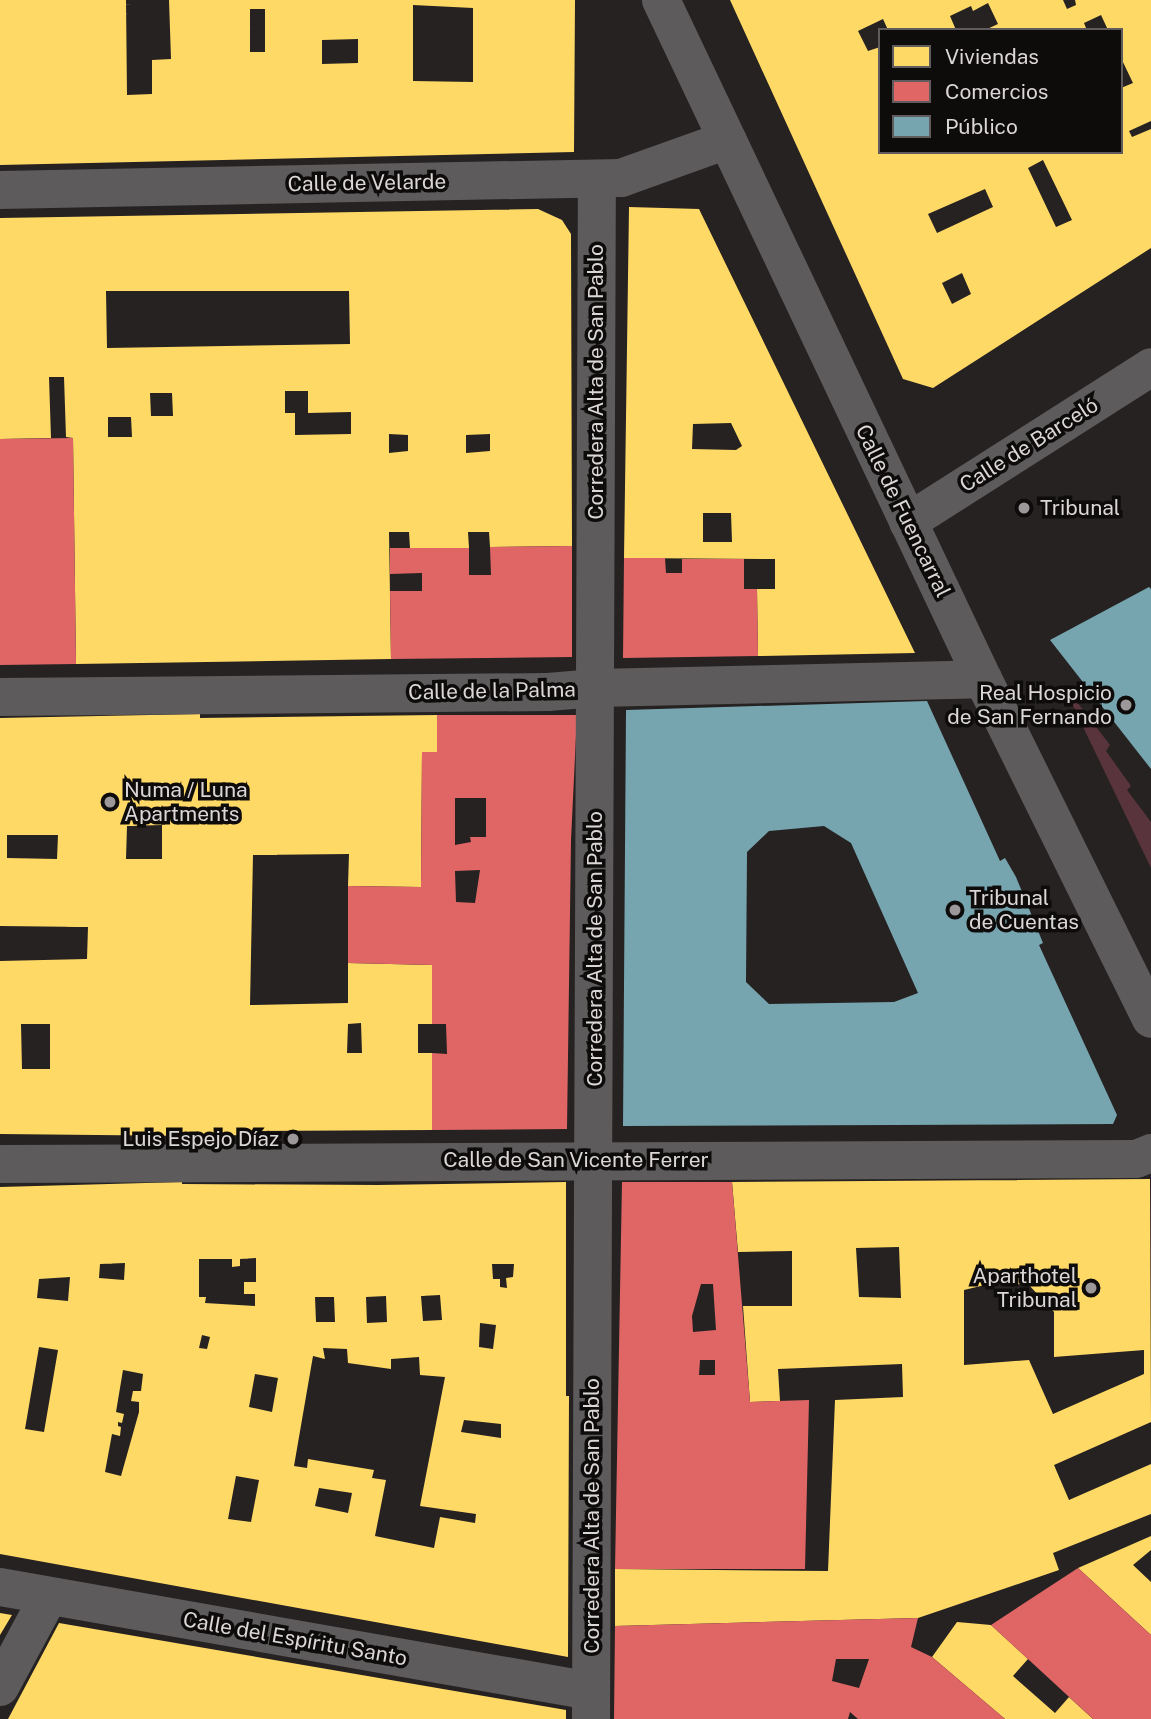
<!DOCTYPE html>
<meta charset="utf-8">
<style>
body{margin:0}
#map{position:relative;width:1151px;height:1719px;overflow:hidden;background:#262222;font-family:"Public Sans",sans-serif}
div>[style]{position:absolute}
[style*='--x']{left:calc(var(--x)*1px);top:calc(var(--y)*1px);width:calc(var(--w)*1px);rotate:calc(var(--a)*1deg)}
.green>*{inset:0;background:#5a343d}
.homes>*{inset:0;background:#ffd966}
.shops>*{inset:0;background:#e06666}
.public>*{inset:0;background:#76a5af}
.minor>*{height:38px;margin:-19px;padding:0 19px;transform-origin:19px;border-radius:19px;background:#5d5b5c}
.dots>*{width:19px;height:19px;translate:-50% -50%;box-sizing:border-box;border:4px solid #0e0b0b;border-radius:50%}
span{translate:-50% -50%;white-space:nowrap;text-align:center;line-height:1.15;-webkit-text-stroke:7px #0e0b0b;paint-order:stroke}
.street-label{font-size:21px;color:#dbd6d7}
.poi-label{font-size:21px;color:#dbd6d7}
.left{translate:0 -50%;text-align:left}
.right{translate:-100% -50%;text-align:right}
.legend{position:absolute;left:878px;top:28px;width:245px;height:126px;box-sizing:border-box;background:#0e0b0b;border:2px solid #605c5d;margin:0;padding:9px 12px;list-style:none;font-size:21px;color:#dbd6d7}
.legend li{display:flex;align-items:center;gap:14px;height:35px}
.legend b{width:35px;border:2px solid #605c5d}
</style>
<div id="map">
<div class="green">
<i style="clip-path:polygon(1077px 702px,1110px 745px,1106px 751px,1131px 786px,1127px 790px,1151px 822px,1151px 868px,1072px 704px)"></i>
</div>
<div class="homes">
<i style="clip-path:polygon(evenodd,0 0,126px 0,127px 95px,152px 94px,152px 60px,171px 59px,169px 0,575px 0,574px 152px,0 165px,0 0,413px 5px,473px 8px,473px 82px,413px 81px,413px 5px,0 0,250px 9px,265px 9px,265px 52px,250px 52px,250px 9px,0 0,358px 39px,358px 63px,322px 64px,322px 40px,358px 39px)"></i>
<i style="clip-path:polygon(evenodd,730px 0,1063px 0,1067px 9px,1076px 5px,1075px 0,1151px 0,1151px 121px,1129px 131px,1132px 137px,1151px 129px,1151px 248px,933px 388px,903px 379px,730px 0,988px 3px,998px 24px,985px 30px,1081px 30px,1086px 28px,1084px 23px,1101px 15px,1108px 30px,1121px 30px,1121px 58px,1133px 83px,1121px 88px,1121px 152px,880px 152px,880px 47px,868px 51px,858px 31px,883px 19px,888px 30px,956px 30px,950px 16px,971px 6px,973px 11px,988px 3px,730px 0,1043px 160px,1072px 220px,1056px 227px,1028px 168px,1043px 160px,730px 0,985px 189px,993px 207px,937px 233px,928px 214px,985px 189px,730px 0,962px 273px,971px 294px,952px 304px,942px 283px,962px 273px)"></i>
<i style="clip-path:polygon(evenodd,629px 207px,699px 209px,915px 653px,758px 656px,757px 589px,775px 589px,775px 559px,624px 558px,629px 207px,731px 423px,742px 446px,736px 450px,692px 449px,693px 424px,731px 423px,629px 207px,703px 513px,731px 513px,732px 542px,703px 542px,703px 513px)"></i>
<i style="clip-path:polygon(evenodd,538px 209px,562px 220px,571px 234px,572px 546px,490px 547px,489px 532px,468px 532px,469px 548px,410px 548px,409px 532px,389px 532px,391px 659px,76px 664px,73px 438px,66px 437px,64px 377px,49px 377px,51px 438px,0 439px,0 218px,538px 209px,106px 291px,349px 291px,350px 344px,107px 348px,106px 291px,538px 209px,285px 391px,308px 391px,308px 413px,351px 412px,351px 434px,295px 435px,295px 413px,285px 413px,285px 391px,538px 209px,150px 393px,172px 393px,173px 416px,151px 416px,150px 393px,538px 209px,108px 417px,131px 417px,132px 437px,108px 437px,108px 417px,538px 209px,389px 434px,408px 435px,408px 451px,389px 453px,389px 434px,538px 209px,490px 434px,490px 451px,466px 453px,466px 435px,490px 434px)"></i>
<i style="clip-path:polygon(evenodd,200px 714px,200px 718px,437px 715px,437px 752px,422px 752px,421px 887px,348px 886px,349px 854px,253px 855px,250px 1005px,348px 1003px,348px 963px,432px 965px,432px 1024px,418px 1024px,418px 1053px,432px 1053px,432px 1130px,248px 1131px,247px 1135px,194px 1136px,0 1134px,0 961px,87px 959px,88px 927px,0 926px,0 718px,200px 714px,162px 825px,162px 859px,126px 859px,127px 826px,162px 825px,200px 714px,7px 835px,58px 835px,57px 859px,7px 858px,7px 835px,200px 714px,361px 1023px,362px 1053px,347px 1053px,348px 1024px,361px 1023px,200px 714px,21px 1024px,50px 1024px,50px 1069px,22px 1069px,21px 1024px)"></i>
<i style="clip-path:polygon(evenodd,1150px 1179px,1151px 1422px,1054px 1465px,1069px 1500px,1151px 1464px,1151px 1514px,1053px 1553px,1059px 1570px,918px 1618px,615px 1626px,615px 1569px,828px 1571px,835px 1400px,903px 1397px,902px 1364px,778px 1369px,780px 1401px,750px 1402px,743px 1306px,792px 1306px,792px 1251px,738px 1252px,732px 1182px,1150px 1179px,899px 1247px,901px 1298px,859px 1297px,856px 1248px,899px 1247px,1150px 1179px,1028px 1284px,1054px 1312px,1054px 1357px,1144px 1350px,1144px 1374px,1053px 1414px,1029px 1360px,964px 1365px,964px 1290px,985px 1285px,1028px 1284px)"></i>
<i style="clip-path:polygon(evenodd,182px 1182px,182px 1184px,378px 1185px,566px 1182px,566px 1396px,569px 1396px,568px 1657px,0 1554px,0 1187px,182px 1182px,256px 1258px,256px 1282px,244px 1282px,244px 1294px,255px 1294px,255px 1306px,205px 1303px,206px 1297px,199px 1297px,199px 1259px,232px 1259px,232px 1267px,240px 1266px,240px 1259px,256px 1258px,182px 1182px,125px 1263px,124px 1280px,99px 1278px,100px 1264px,125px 1263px,182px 1182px,492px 1264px,514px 1264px,513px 1277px,506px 1278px,507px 1288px,500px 1287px,500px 1279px,493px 1279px,492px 1264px,182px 1182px,70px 1277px,68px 1301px,37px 1298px,39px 1279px,70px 1277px,182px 1182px,440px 1295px,442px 1320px,423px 1321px,421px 1296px,440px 1295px,182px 1182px,386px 1296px,387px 1322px,367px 1323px,366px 1297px,386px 1296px,182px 1182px,315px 1297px,334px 1297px,335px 1322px,316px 1322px,315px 1297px,182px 1182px,480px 1323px,496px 1325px,493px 1349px,479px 1347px,480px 1323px,182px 1182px,202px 1335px,210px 1337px,207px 1349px,199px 1348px,202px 1335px,182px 1182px,39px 1347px,58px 1350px,44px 1432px,25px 1429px,39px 1347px,182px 1182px,323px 1348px,347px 1349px,348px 1363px,391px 1369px,391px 1359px,419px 1357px,420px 1375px,445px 1377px,420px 1506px,476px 1514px,475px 1523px,440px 1517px,434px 1548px,375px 1536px,386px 1480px,372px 1478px,374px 1470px,308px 1459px,307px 1468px,294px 1466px,313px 1356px,325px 1359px,323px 1348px,182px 1182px,123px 1370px,143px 1374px,141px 1391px,133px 1391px,131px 1401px,139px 1402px,139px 1412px,121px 1476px,105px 1472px,112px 1434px,120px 1436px,121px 1427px,118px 1426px,118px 1422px,122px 1423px,124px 1414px,116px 1412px,123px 1370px,182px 1182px,255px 1374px,278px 1378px,272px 1412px,249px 1407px,255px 1374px,182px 1182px,464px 1420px,501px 1424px,501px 1438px,461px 1432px,464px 1420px,182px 1182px,236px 1476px,259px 1480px,251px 1522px,228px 1519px,236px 1476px,182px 1182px,319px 1488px,352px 1493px,348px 1513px,315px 1506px,319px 1488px)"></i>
<i style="clip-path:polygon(1151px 1536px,1151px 1550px,1133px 1565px,1151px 1582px,1151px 1635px,1078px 1568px)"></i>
<i style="clip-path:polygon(0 1613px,12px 1615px,0 1635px)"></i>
<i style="clip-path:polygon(957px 1622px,991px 1625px,1028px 1659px,1013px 1676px,1055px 1713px,1069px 1697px,1093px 1719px,1005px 1719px,932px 1657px)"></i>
<i style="clip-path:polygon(59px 1623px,566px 1710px,566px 1719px,8px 1719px)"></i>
</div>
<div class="shops">
<i style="clip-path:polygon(73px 438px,76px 664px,0 665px,0 439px)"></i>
<i style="clip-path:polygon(572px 546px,572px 657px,391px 659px,390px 591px,422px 591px,422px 573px,390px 574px,390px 548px,469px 548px,469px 575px,491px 575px,490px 547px)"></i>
<i style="clip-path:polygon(624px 558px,665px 558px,666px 573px,682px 573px,682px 559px,744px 559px,744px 589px,757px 589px,758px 656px,623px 658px)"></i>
<i style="clip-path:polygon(evenodd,437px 715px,577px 715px,571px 840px,567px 1129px,432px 1130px,432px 1053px,447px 1054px,446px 1024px,432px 1024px,432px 965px,348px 963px,348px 886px,421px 887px,422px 752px,437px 752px,437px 715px,455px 798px,486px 798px,486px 837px,470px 837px,471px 842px,455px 845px,455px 798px,437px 715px,480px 870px,475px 903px,456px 902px,455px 871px,480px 870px)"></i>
<i style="clip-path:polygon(evenodd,622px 1182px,732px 1182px,750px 1402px,809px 1400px,805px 1569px,615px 1569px,622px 1182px,701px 1284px,713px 1284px,716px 1330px,693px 1332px,692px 1316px,701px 1284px,622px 1182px,700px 1360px,715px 1360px,715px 1375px,699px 1375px,700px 1360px)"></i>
<i style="clip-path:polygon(1078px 1568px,1151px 1635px,1151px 1719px,1093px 1719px,991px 1625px)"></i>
<i style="clip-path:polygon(evenodd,918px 1618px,911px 1647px,932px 1657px,1005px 1719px,858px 1719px,850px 1712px,848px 1719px,614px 1719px,615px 1626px,918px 1618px,836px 1659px,869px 1659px,859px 1688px,832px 1681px,836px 1659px)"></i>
</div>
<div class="public">
<i style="clip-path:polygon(1149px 587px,1151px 589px,1151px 769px,1050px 640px)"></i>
<i style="clip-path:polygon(evenodd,927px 701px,1000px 861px,1005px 858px,1016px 877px,1043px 943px,1039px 945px,1117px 1115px,1113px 1124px,623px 1126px,626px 710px,927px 701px,824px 826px,851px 843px,918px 993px,894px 1002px,769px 1004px,746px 982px,747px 852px,769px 831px,824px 826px)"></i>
</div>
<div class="minor">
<i style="--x:661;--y:0;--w:751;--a:64.63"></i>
<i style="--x:983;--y:679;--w:379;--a:63.7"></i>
<i style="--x:0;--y:190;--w:621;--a:-1.11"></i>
<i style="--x:621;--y:178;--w:113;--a:-19.7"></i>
<i style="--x:908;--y:522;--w:288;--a:-32.5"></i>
<i style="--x:0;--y:697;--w:548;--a:-0.52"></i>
<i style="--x:548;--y:692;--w:48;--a:-4.8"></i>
<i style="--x:596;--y:688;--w:387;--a:-1.3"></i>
<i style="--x:0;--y:1164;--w:1136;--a:-0.25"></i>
<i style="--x:1136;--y:1159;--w:16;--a:-22"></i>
<i style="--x:0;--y:1587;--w:600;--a:9.98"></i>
<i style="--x:0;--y:1687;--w:103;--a:-61.7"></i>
<i style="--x:591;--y:1719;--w:1540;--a:-89.78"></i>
</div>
<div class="dots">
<i style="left:1024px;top:508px;background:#9c9798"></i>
<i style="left:1126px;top:705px;background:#9c9798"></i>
<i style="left:110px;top:802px;background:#9c9798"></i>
<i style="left:955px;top:910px;background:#9c9798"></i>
<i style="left:293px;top:1139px;background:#9c9798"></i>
<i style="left:1091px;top:1288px;background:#9c9798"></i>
</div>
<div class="street-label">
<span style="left:367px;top:183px;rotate:-1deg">Calle de Velarde</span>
<span style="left:596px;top:382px;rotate:-90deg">Corredera Alta de San Pablo</span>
<span style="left:1029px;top:445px;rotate:-32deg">Calle de Barceló</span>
<span style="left:903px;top:511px;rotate:64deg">Calle de Fuencarral</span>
<span style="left:492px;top:691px;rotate:-1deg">Calle de la Palma</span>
<span style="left:595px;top:949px;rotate:-90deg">Corredera Alta de San Pablo</span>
<span style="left:576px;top:1160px">Calle de San Vicente Ferrer</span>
<span style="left:592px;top:1516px;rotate:-90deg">Corredera Alta de San Pablo</span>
<span style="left:295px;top:1639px;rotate:10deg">Calle del Espíritu Santo</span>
</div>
<div class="poi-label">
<span class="left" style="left:1040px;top:508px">Tribunal</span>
<span class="right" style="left:1112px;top:705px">Real Hospicio<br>de San Fernando</span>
<span class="left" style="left:124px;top:802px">Numa / Luna<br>Apartments</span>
<span class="left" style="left:969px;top:910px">Tribunal<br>de Cuentas</span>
<span class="right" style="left:279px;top:1139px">Luis Espejo Díaz</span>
<span class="right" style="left:1077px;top:1288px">Aparthotel<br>Tribunal</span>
</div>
<ul class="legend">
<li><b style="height:19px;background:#ffd966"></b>Viviendas</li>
<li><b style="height:19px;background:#e06666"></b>Comercios</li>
<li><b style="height:19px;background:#76a5af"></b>Público</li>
</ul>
</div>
